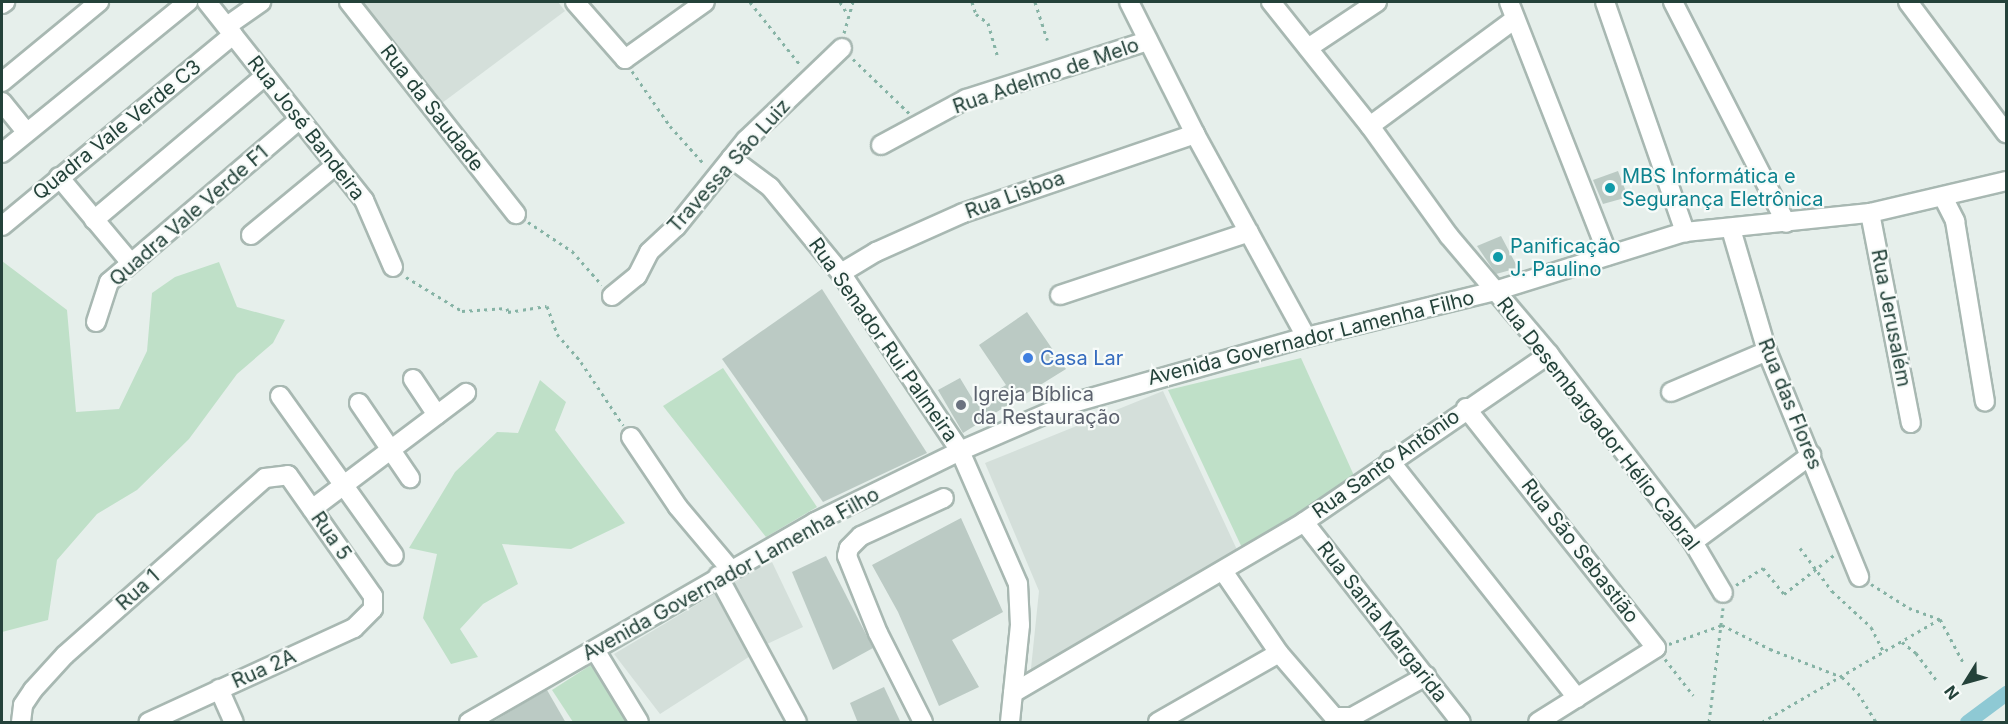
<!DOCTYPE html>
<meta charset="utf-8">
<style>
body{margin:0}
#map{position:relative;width:2008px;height:724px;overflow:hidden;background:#e6efeb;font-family:Inter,sans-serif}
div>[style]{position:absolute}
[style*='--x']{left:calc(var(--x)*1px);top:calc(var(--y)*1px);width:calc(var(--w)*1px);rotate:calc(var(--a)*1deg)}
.built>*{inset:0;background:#d4dfda}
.green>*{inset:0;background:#bfe0c8}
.canal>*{height:15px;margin:-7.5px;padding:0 7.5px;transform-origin:7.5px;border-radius:7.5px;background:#8ec9d4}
.building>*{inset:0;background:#bbcac4}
.path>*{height:3px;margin-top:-1.5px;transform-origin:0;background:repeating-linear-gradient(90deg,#86b3a5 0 3px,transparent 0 7.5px)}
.roads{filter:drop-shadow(2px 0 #a8b8b2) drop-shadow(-2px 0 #a8b8b2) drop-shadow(0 2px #a8b8b2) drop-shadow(0 -2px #a8b8b2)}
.minor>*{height:18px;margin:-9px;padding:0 9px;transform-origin:9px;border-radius:9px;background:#fff}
.dots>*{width:16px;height:16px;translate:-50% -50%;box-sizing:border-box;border:3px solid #f7fbf9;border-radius:50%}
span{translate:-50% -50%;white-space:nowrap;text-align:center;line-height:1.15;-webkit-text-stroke:4.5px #f7fbf9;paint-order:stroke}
.street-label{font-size:20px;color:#24423a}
.culture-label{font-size:20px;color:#0d838f}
.left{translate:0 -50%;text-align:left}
.shop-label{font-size:20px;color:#366cbe}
.worship-label{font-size:20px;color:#5b616d}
.frame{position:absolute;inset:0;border:3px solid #24423a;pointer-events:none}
.north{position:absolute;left:1936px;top:652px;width:60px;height:60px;-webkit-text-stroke:4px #f7fbf9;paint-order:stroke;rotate:233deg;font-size:16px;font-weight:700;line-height:24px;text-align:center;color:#24423a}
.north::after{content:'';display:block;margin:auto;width:21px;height:27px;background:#24423a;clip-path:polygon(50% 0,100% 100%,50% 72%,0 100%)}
</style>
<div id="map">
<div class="built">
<i style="clip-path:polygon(362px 2px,558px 2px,565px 11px,442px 103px)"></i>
<i style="clip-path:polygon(1163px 391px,1239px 554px,1030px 678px,1039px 591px,985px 463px)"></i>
<i style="clip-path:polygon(772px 562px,803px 627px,765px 645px,729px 581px)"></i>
<i style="clip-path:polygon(721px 590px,755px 653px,660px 714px,614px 654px)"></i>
</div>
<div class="green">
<i style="clip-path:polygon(2px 261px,67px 310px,76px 412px,119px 409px,147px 351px,152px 293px,175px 277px,219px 262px,237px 307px,285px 320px,273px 343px,237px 374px,189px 439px,137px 490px,97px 514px,57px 560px,48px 620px,2px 632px)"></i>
<i style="clip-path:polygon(1301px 358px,1356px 480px,1244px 552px,1168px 390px)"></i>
<i style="clip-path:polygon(723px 368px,817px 507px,766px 537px,663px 406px)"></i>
<i style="clip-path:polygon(540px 380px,566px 402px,555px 430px,625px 523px,571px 549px,502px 544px,518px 584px,483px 604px,460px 629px,478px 657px,451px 664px,423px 618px,437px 554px,409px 548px,455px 472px,497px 432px,518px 433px)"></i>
<i style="clip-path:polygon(597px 661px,637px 722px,573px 722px,552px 690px)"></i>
</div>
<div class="canal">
<i style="--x:1967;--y:722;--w:49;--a:-36.6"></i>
</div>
<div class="building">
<i style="clip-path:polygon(1618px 171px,1628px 197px,1603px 204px,1593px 180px)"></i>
<i style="clip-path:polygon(1501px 236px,1518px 268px,1496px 274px,1477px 246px)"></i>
<i style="clip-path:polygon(822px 289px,927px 453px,823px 502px,722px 359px)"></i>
<i style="clip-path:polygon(1027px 312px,1066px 369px,963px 433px,938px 390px,960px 378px,975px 403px,1006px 385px,979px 345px)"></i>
<i style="clip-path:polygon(961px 518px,1003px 612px,952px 640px,979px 687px,939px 706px,898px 612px,872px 565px)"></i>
<i style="clip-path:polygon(826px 556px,873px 648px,833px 670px,792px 572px)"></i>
<i style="clip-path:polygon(884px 687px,901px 723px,858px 723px,850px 703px)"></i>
<i style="clip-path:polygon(547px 690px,566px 723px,491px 723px,526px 702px)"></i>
</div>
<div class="path">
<i style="--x:750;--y:2;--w:82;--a:51.4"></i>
<i style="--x:840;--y:2;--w:13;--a:58"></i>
<i style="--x:972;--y:2;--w:13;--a:72"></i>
<i style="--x:976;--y:14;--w:15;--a:37"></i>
<i style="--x:988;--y:23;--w:33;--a:74"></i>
<i style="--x:1035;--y:2;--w:40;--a:72"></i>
<i style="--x:844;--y:33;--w:32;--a:-74"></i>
<i style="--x:853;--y:59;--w:78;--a:44"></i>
<i style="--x:632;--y:71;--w:67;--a:55.4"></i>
<i style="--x:670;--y:126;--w:52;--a:48.1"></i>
<i style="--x:528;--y:222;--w:53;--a:33.4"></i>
<i style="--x:572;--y:251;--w:45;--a:48.6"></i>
<i style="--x:406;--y:277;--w:66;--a:31.3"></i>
<i style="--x:462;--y:311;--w:45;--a:-3.8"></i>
<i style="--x:507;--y:308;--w:4;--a:76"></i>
<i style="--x:508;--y:312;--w:39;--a:-9"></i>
<i style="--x:547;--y:306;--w:30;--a:70"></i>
<i style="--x:557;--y:334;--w:37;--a:49"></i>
<i style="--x:581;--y:362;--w:76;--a:56.3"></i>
<i style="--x:1800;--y:548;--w:54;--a:53.3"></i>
<i style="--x:1832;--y:591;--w:53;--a:42.7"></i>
<i style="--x:1871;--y:627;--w:27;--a:63"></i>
<i style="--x:1871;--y:584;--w:45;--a:32.3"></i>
<i style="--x:1909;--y:608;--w:33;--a:20"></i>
<i style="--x:1940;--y:619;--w:49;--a:61.9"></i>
<i style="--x:1736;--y:585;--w:32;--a:-32"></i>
<i style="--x:1763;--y:568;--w:33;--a:51"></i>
<i style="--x:1784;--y:594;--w:63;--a:-38"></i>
<i style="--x:1902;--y:642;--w:18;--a:38"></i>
<i style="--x:1916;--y:653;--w:34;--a:53"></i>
<i style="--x:1669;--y:644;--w:56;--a:-19.7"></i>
<i style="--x:1722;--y:625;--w:54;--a:26.6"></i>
<i style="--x:1770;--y:649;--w:77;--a:21.3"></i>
<i style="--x:1842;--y:677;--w:23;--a:45"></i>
<i style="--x:1858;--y:693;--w:34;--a:58"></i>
<i style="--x:1665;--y:659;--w:46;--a:52.1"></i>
<i style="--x:1709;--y:722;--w:115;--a:-83"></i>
<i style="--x:1762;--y:722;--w:206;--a:-30.1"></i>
</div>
<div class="roads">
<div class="minor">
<i style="--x:207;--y:2;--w:253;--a:51.6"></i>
<i style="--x:364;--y:200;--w:73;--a:66.6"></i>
<i style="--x:349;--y:2;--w:270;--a:51.8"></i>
<i style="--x:575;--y:2;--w:76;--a:48.7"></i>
<i style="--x:625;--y:59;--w:98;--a:-35.5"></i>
<i style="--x:1129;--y:2;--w:148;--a:63.4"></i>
<i style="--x:1195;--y:134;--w:231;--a:61.3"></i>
<i style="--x:1271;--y:2;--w:159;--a:51.4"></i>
<i style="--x:1370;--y:126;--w:135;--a:54.3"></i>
<i style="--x:1449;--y:236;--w:155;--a:49.7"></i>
<i style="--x:1549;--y:354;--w:237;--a:52.5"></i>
<i style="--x:1693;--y:542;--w:59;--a:59.5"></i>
<i style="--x:1509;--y:2;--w:272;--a:68.6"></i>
<i style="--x:1605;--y:2;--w:244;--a:70.8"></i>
<i style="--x:1673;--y:2;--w:248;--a:62.9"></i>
<i style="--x:1908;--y:2;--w:164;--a:53.2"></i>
<i style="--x:2;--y:4;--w:4;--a:-34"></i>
<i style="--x:227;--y:26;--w:42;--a:-35.2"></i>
<i style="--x:1308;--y:48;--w:83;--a:-33.7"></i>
<i style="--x:2;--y:82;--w:126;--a:-39.5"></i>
<i style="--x:2;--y:102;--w:38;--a:51"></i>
<i style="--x:1370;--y:126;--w:180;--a:-36.4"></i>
<i style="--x:881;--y:145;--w:97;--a:-28.4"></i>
<i style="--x:966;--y:99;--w:191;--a:-17.7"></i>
<i style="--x:2;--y:153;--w:240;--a:-39.1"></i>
<i style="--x:731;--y:158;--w:49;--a:36.6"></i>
<i style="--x:770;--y:187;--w:112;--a:50.5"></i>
<i style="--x:841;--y:273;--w:214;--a:56.2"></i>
<i style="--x:960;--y:451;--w:145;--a:66.4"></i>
<i style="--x:1018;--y:584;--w:41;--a:87.2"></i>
<i style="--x:1020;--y:625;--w:98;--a:95.9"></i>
<i style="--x:59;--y:177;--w:112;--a:50.1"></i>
<i style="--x:1944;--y:199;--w:25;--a:63"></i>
<i style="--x:1955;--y:221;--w:183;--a:80.6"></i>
<i style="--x:1870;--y:213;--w:214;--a:79"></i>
<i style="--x:94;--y:220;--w:224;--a:-40.1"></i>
<i style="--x:2;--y:226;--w:300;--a:-39.6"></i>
<i style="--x:1731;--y:229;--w:127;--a:73.6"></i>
<i style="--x:1767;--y:351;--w:244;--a:67.8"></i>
<i style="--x:251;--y:235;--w:110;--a:-39.5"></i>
<i style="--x:841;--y:273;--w:41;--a:-31"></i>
<i style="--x:876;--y:252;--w:95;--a:-24.1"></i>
<i style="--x:963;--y:213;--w:245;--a:-18.8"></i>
<i style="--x:1060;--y:295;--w:199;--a:-18.4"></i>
<i style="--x:612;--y:296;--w:32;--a:-39"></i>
<i style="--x:637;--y:276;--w:27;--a:-63"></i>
<i style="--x:649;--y:252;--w:37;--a:-43"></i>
<i style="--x:676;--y:227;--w:112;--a:-51.2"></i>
<i style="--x:746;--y:140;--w:133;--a:-43.8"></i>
<i style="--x:96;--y:322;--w:42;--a:-72"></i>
<i style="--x:109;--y:282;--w:250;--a:-40.5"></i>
<i style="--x:413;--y:379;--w:43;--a:56.3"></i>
<i style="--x:1671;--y:392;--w:104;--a:-23.1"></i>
<i style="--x:280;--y:396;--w:196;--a:54.5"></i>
<i style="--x:359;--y:403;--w:91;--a:55.8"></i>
<i style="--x:1466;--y:408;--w:306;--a:51.6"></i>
<i style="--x:1656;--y:648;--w:139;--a:147.9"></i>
<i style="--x:631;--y:437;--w:84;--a:56.1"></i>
<i style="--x:678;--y:507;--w:82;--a:49.9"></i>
<i style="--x:1390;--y:461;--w:302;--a:51.7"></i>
<i style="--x:312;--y:509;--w:193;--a:-37"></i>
<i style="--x:1304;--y:522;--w:254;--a:51.9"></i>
<i style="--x:1693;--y:542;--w:147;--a:-36.4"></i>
<i style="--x:1223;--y:571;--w:99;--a:55.7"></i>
<i style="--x:1279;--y:653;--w:84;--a:49.3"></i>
<i style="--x:1334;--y:717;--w:18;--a:0"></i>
<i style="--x:1352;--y:717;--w:85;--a:-29"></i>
<i style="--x:718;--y:576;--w:166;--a:61.6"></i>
<i style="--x:595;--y:650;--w:84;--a:58.6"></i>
<i style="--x:219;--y:689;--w:36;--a:66"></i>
<i style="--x:1013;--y:693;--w:338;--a:-30.4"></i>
<i style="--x:1304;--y:522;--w:297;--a:-34.4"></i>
<i style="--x:21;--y:722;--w:17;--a:-83"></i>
<i style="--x:23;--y:705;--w:18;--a:-56"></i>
<i style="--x:33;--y:690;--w:47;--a:-47.6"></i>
<i style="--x:65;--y:655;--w:267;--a:-41.5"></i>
<i style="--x:265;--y:478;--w:23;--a:-7"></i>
<i style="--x:288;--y:475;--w:148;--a:54.9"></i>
<i style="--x:373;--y:596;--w:13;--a:90"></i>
<i style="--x:373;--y:609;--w:27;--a:135"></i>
<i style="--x:354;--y:628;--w:226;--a:155.4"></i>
<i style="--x:469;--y:722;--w:400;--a:-30"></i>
<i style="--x:815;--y:522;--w:161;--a:-26.1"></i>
<i style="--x:960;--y:451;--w:116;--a:-23.5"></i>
<i style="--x:1066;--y:405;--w:249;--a:-15.8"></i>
<i style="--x:1306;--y:337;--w:195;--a:-13.7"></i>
<i style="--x:1495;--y:291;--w:199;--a:-17.3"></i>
<i style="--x:1685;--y:232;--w:186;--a:-5.9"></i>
<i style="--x:1870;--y:213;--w:140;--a:-13.2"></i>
<i style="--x:923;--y:722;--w:100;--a:-116.8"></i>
<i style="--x:878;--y:633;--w:83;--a:-111.9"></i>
<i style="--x:847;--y:556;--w:8;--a:-76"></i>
<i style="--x:849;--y:548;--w:17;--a:-45"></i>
<i style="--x:861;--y:536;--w:91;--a:-24.6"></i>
<i style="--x:1158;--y:722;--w:139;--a:-29.7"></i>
</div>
</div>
<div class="dots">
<i style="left:1610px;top:188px;background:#0f9aa8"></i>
<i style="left:1498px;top:257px;background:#0f9aa8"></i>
<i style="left:1028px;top:358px;background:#3f7fe0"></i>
<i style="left:961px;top:405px;background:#6b7280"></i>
</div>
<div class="street-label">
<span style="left:1046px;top:76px;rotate:-19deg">Rua Adelmo de Melo</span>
<span style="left:432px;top:108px;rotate:52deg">Rua da Saudade</span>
<span style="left:306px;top:128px;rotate:52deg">Rua José Bandeira</span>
<span style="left:117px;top:130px;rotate:-39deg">Quadra Vale Verde C3</span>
<span style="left:729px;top:166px;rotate:-48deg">Travessa São Luiz</span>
<span style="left:1015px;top:195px;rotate:-20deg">Rua Lisboa</span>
<span style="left:189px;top:216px;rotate:-41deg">Quadra Vale Verde F1</span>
<span style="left:1891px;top:318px;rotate:79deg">Rua Jerusalém</span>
<span style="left:1311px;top:338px;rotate:-14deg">Avenida Governador Lamenha Filho</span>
<span style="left:883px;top:340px;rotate:55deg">Rua Senador Rui Palmeira</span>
<span style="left:1790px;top:404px;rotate:68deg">Rua das Flores</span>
<span style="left:1598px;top:424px;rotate:52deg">Rua Desembargador Hélio Cabral</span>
<span style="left:1386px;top:464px;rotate:-35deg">Rua Santo Antônio</span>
<span style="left:331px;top:536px;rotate:55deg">Rua 5</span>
<span style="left:1580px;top:551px;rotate:52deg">Rua São Sebastião</span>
<span style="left:731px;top:574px;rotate:-29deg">Avenida Governador Lamenha Filho</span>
<span style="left:138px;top:590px;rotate:-42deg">Rua 1</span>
<span style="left:1382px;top:622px;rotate:52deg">Rua Santa Margarida</span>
<span style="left:264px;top:669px;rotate:-24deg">Rua 2A</span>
</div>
<div class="culture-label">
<span class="left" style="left:1622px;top:188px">MBS Informática e<br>Segurança Eletrônica</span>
<span class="left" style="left:1510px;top:258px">Panificação<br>J. Paulino</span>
</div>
<div class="shop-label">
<span class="left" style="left:1040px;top:358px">Casa Lar</span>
</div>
<div class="worship-label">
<span class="left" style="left:973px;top:406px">Igreja Bíblica<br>da Restauração</span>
</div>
<div class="frame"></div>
<div class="north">N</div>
</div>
